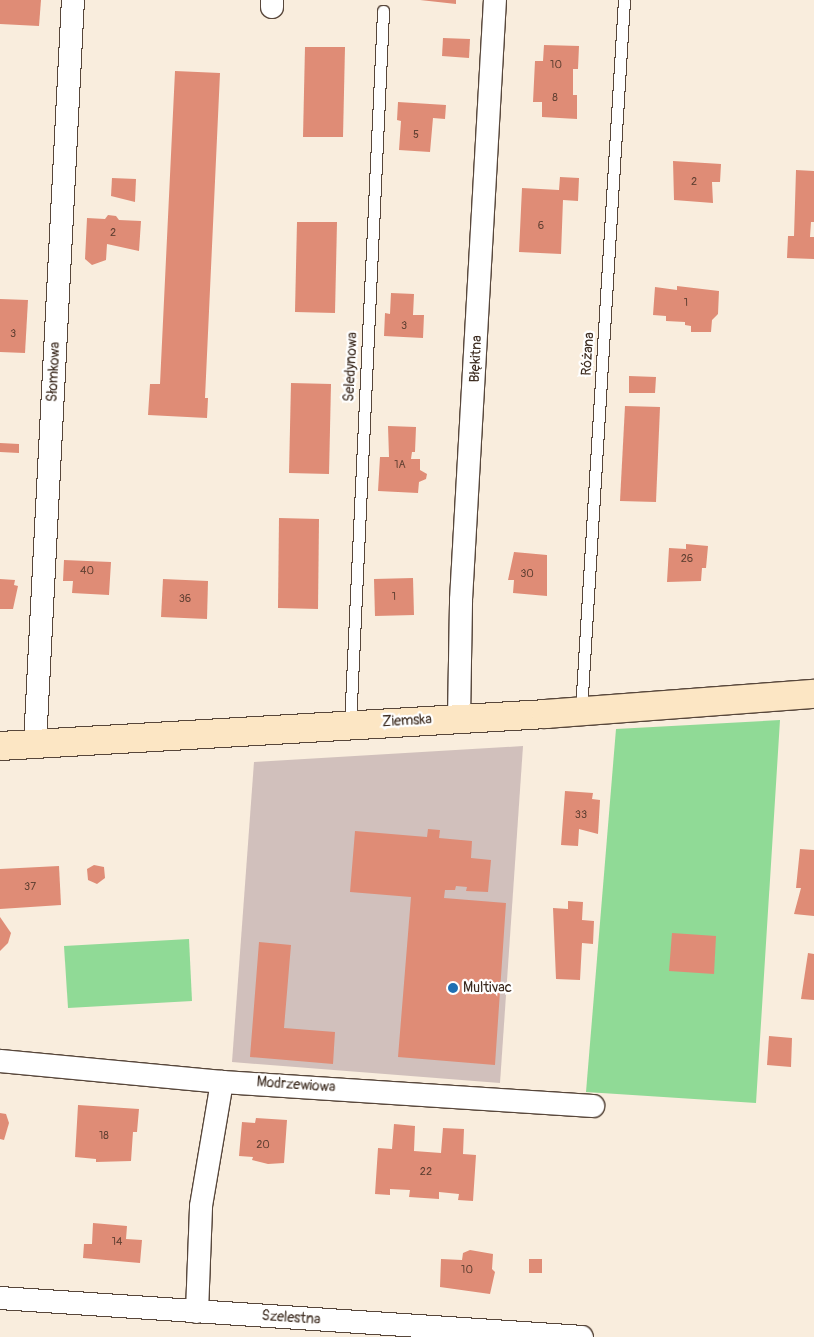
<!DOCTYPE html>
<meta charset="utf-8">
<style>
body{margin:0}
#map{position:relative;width:814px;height:1337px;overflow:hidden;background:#f9eddd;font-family:Pangolin,sans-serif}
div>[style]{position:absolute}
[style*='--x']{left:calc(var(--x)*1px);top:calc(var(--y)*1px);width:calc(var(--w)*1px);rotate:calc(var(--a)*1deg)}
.industrial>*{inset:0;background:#d1c0bc}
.green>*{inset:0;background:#90da96}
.building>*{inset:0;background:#df8c76}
.roads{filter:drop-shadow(1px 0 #58473b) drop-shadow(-1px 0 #58473b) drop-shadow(0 1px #58473b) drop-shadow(0 -1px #58473b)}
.lane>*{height:11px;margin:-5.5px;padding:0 5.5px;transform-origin:5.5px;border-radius:5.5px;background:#fff}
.street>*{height:22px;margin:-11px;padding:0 11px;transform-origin:11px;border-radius:11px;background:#fff}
.secondary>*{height:28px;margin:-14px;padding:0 14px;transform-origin:14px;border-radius:14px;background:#fce6c4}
.dots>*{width:14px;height:14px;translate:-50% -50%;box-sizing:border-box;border:2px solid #fff;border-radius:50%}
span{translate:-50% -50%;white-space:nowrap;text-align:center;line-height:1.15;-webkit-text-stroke:4.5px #fff;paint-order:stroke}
.number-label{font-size:11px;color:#644234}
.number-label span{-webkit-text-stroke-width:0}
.street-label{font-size:14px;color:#3b2a1e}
.poi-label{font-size:14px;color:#3b2a1e}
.left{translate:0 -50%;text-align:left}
</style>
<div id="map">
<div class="industrial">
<i style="clip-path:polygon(523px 746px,500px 1083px,232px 1062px,254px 762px)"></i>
</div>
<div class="green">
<i style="clip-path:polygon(780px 720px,756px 1103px,586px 1092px,616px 729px)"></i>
<i style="clip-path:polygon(189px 939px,192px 1001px,68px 1008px,64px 946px)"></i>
</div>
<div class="building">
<i style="clip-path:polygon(0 0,41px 0,39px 26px,0 24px)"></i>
<i style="clip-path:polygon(420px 0,456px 0,456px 4px)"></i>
<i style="clip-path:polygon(443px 38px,470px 39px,469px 58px,442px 56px)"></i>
<i style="clip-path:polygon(544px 45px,579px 46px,578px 69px,573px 69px,573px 95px,577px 95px,577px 119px,542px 117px,542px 102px,533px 102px,535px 61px,543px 61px)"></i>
<i style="clip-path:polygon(305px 47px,345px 47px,343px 137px,303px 137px)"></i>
<i style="clip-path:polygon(175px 71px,220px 73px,205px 398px,208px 398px,207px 418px,148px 415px,150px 384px,160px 384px)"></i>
<i style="clip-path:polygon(398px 102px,446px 105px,445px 119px,433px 118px,430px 152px,399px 150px,401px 121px,397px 120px)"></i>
<i style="clip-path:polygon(673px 161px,721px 164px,720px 182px,712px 182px,713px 203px,674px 200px)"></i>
<i style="clip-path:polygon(796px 170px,814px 171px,814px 222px,811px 222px,810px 237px,814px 237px,814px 259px,787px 258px,788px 236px,794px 236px)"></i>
<i style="clip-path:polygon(560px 177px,579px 178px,578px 201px,563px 200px,561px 254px,519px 252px,522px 188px,559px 190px)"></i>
<i style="clip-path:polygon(112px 178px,136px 179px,135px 202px,111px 196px)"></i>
<i style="clip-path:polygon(108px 215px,116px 216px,119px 220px,141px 221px,139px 251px,107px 244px,106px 260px,92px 265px,85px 259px,87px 218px,105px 219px)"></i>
<i style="clip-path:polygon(297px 222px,337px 222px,335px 313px,295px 312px)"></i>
<i style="clip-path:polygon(677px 286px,719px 291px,718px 314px,712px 320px,711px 332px,691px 332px,691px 326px,685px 325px,685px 322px,666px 321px,666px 316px,653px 315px,655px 287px,677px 290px)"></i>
<i style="clip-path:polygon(391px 293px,414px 294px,413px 315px,424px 315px,423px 338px,384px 336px,385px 313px,390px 314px)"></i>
<i style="clip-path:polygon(0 299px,28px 300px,25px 353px,0 352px)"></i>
<i style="clip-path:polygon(629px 376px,656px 377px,655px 393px,629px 393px)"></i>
<i style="clip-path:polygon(291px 383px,331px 384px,329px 474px,289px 473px)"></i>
<i style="clip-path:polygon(625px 406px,660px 407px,656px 502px,620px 501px)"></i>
<i style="clip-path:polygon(388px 426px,416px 427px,415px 452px,412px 452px,411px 459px,420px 459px,420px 470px,427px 474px,426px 479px,419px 482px,418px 493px,378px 491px,380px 457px,389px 457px)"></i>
<i style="clip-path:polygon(0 443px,19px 444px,19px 453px,0 452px)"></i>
<i style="clip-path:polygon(279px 518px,319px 519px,318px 609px,278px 608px)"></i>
<i style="clip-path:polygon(686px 544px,708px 546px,706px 568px,702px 568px,701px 581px,667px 582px,669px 548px,686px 549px)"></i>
<i style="clip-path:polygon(514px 552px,547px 555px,547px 596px,513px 593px,514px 580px,508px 580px)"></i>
<i style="clip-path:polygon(64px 560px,111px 562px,109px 595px,72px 593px,73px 581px,63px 581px)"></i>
<i style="clip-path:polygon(413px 578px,414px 615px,375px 616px,374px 579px)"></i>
<i style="clip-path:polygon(0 579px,15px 580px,14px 585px,18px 586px,13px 609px,0 609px)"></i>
<i style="clip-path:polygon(163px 579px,208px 581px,207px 619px,161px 617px)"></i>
<i style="clip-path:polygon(565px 791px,593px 793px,592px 799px,600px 800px,598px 834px,579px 829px,578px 846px,561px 845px)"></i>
<i style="clip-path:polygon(428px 829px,440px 830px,439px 838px,472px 841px,471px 858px,491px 860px,488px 892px,466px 891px,467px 887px,456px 886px,455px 890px,445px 890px,444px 898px,506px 903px,495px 1065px,398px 1057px,411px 897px,350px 892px,355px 831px,427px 837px)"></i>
<i style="clip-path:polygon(800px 849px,814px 850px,814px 916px,794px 914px,801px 888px,796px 888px)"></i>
<i style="clip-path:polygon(94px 865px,104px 867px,105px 878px,97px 884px,88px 880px,87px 869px)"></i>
<i style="clip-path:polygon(59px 866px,61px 905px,0 909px,0 869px)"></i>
<i style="clip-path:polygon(568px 901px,583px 902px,582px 920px,594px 921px,593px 944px,582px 943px,580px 980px,556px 979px,553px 908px,568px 909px)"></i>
<i style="clip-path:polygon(0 917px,11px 933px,8px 943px,0 951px)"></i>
<i style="clip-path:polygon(672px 933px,716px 936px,714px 974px,669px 971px)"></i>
<i style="clip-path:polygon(259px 942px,291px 945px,284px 1028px,335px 1032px,333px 1064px,250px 1057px)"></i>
<i style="clip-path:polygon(808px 953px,814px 954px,814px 1000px,801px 999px)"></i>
<i style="clip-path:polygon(769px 1036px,792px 1038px,791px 1067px,767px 1065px)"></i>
<i style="clip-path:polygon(78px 1105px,139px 1109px,137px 1132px,133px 1132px,131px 1161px,96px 1162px,96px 1159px,75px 1157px)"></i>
<i style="clip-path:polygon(0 1113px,6px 1114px,9px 1123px,4px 1140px,0 1139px)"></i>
<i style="clip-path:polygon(256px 1118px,287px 1120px,284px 1163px,268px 1164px,252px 1160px,253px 1157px,239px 1156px,242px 1122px,255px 1123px)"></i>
<i style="clip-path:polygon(394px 1124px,415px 1126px,414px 1151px,441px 1153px,443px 1128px,464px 1129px,463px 1154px,476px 1155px,473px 1201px,458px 1200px,459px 1194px,439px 1192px,439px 1199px,409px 1197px,410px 1190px,390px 1189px,390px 1195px,375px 1194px,378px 1148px,392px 1149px)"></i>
<i style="clip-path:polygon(93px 1223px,127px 1226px,126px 1239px,142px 1240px,140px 1263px,83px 1258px,84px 1244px,92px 1244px)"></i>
<i style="clip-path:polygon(470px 1250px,493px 1254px,492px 1269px,495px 1272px,490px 1294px,440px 1287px,441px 1259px,462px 1260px,463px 1253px)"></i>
<i style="clip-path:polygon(529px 1259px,542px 1259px,542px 1273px,529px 1273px)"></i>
</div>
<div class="roads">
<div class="lane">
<i style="--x:581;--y:711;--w:712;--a:-86.54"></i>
<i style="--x:350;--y:725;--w:715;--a:-87.35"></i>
</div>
<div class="street">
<i style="--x:272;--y:7;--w:7;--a:-90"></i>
<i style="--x:459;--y:718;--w:118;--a:-89"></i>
<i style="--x:461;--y:600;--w:601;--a:-86.76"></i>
<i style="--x:35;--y:744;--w:745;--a:-87.08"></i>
<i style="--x:0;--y:1061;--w:223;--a:5.4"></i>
<i style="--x:222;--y:1082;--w:372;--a:3.7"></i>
<i style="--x:0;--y:1298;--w:583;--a:3.83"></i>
<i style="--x:197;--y:1312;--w:106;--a:-87.8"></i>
<i style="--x:201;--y:1206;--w:126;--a:-80.4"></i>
</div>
<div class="secondary">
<i style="--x:0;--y:746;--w:547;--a:-3.35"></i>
<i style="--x:546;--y:714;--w:269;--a:-4.3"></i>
</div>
</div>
<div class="dots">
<i style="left:453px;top:988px;background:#1f6fb2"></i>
</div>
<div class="number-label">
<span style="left:556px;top:65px">10</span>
<span style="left:555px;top:98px">8</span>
<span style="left:416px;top:135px">5</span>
<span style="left:694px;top:182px">2</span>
<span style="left:541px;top:226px">6</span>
<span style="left:113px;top:233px">2</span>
<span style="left:686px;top:303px">1</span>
<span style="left:404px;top:326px">3</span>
<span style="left:13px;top:334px">3</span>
<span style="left:400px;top:465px">1A</span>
<span style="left:687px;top:559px">26</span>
<span style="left:87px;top:571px">40</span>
<span style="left:527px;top:574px">30</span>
<span style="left:394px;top:597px">1</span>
<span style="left:185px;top:599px">36</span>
<span style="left:581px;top:815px">33</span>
<span style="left:30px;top:887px">37</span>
<span style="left:104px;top:1136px">18</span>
<span style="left:263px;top:1145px">20</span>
<span style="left:426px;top:1172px">22</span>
<span style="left:117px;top:1242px">14</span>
<span style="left:467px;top:1270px">10</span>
</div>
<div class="street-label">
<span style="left:588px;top:354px;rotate:-86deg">Różana</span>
<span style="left:476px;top:359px;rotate:-87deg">Błękitna</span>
<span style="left:351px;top:367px;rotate:-87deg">Seledynowa</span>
<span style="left:54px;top:372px;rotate:-87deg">Słomkowa</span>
<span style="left:407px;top:721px;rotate:-3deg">Ziemska</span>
<span style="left:296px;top:1085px;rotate:4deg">Modrzewiowa</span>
<span style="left:291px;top:1318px;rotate:4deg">Szelestna</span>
</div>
<div class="poi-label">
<span class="left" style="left:463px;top:988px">Multivac</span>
</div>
</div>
